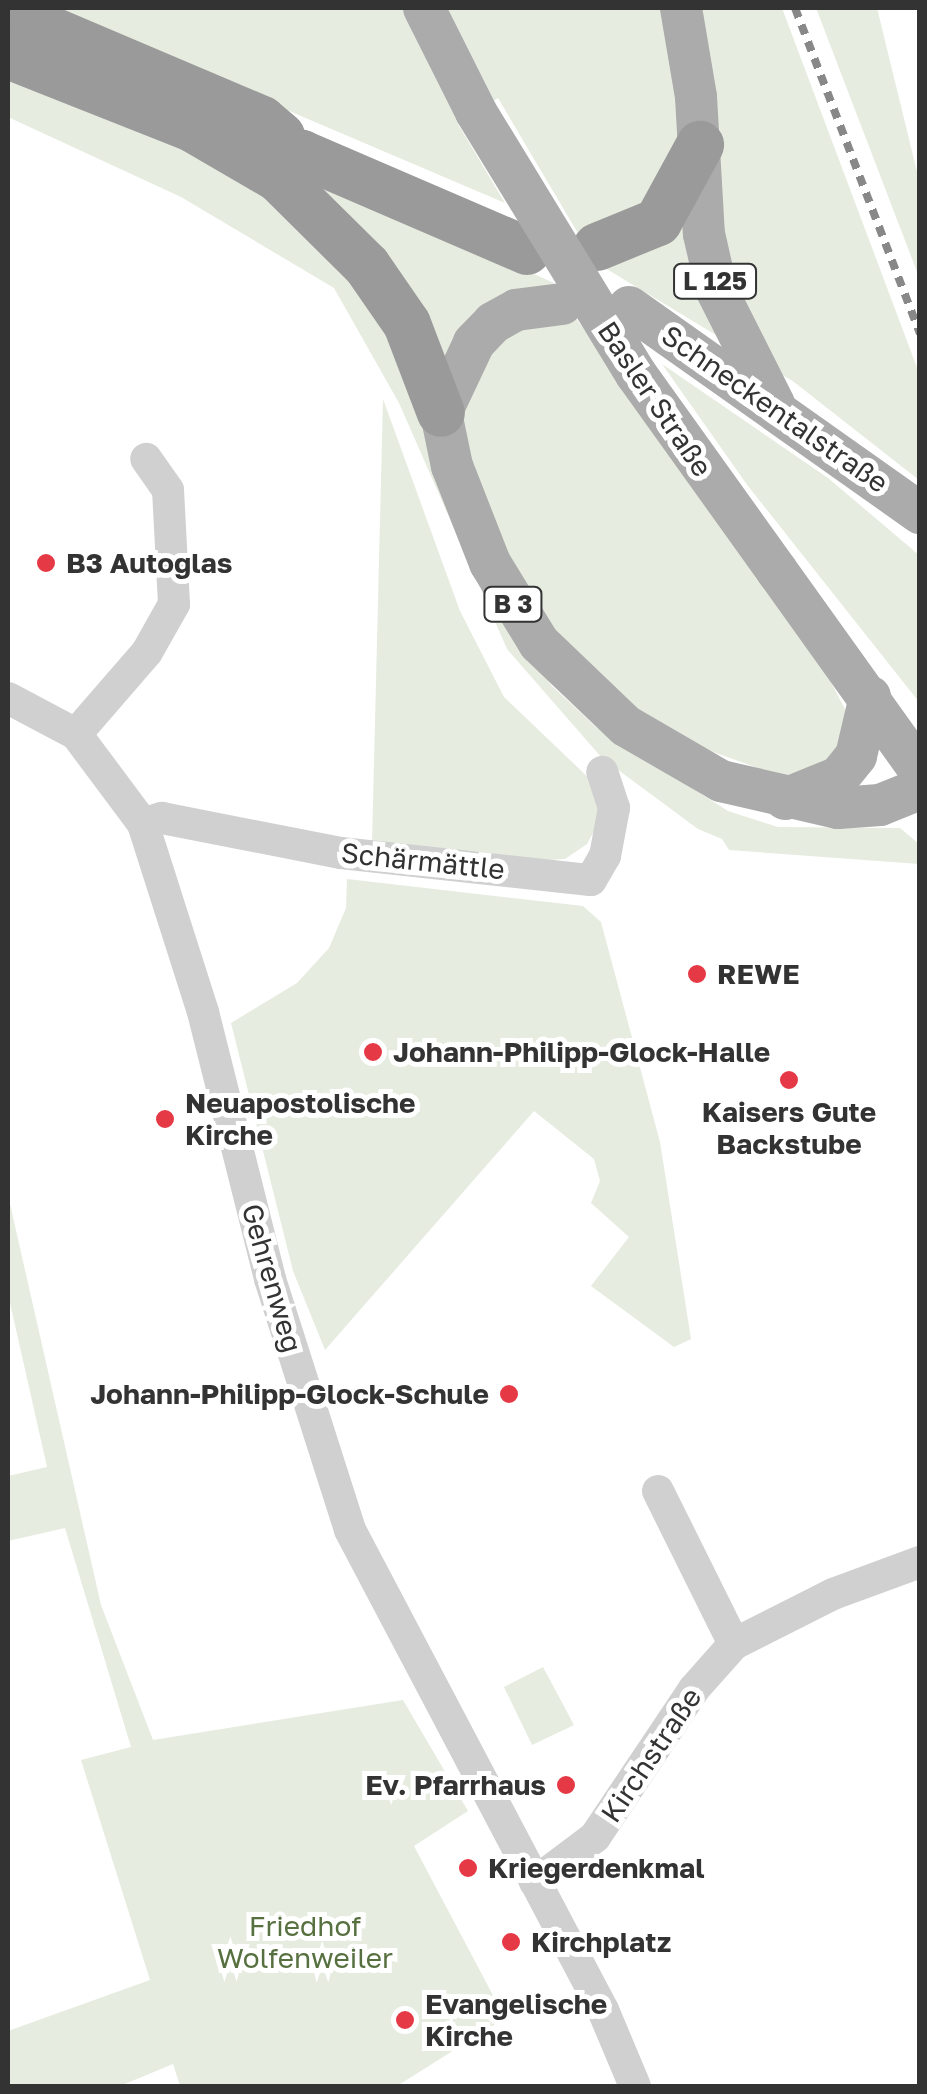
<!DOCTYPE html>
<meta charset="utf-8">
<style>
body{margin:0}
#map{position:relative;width:927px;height:2094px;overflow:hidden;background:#fff;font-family:"Golos Text",sans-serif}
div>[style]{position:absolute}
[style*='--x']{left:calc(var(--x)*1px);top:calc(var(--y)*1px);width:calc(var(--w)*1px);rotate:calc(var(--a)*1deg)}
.green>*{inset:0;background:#e6ecdf}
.minor>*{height:32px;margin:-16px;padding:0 16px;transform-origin:16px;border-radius:16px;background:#d0d0d0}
.major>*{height:42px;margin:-21px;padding:0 21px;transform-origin:21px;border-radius:21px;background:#ababab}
.highway>*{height:48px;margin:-24px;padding:0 24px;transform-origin:24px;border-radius:24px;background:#9a9a9a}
.rail>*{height:8px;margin-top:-4px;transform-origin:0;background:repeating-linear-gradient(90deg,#888 0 10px,transparent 0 18px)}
.major-bridge>*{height:42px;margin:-21px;padding:0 21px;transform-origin:21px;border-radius:21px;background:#ababab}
.dots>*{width:28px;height:28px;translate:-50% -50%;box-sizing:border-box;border:5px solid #fff;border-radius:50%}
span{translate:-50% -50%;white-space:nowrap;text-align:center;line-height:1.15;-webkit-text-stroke:10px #fff;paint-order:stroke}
.shield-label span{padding:2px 8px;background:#fff;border:2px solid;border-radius:8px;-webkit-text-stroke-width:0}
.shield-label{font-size:25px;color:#333;font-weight:700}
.street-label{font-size:28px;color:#333}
.poi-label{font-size:28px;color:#333;font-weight:700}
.left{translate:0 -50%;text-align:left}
.right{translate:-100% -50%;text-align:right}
.park-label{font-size:28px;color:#56703f}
.frame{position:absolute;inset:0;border:10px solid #333;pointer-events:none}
</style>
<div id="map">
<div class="green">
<i style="clip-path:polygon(48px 8px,782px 8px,919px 373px,919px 480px,794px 382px,595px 262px,498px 98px,458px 124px,505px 203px)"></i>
<i style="clip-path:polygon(816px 8px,877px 8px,919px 180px,919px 277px)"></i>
<i style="clip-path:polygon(8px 81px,233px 168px,369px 289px,500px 614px,552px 686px,597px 728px,728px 811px,778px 827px,900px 828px,919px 844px,919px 864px,729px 850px,722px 839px,698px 829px,602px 758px,507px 649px,399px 403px,334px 288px,181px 197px,8px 117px)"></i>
<i style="clip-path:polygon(343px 188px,554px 283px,559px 291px,440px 384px,326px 209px,325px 190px)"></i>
<i style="clip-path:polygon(573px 314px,823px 667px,846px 711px,841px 756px,783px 777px,691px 744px,587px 679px,516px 587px,470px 464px,462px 419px,469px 369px,523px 317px)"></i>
<i style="clip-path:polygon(662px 364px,828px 478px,919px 555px,919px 702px,748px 486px)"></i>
<i style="clip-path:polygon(383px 399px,460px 611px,504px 697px,593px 782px,600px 820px,587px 844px,565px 859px,532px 861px,372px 843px)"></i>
<i style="clip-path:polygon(347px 879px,583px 906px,601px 922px,660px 1142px,691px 1339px,674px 1347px,591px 1286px,629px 1237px,591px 1203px,600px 1181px,594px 1159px,534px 1111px,325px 1350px,293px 1271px,231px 1023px,297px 983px,329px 948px,346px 908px)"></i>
<i style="clip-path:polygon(8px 1195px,101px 1605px,153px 1740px,403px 1700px,468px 1811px,414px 1846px,505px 2018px,397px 2086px,180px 2086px,173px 2064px,120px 2086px,8px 2086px,8px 2031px,150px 1980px,81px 1760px,131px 1747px,65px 1528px,8px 1541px,8px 1476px,47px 1467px,8px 1294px)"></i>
<i style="clip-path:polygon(543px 1667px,574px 1725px,532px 1745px,504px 1687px)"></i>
</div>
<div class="minor">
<i style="--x:8;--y:698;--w:77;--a:27.9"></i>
<i style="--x:76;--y:734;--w:112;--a:53.3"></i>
<i style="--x:143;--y:824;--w:197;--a:72.3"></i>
<i style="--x:203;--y:1012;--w:275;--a:75.9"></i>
<i style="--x:270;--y:1279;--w:263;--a:72.3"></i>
<i style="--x:350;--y:1530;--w:543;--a:62.21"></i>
<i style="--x:603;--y:2010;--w:82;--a:67.2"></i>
<i style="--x:76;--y:734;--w:108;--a:-49.1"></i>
<i style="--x:147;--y:652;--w:55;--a:-60.6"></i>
<i style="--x:174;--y:604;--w:114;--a:-93"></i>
<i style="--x:168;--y:490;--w:38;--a:-125"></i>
<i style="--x:143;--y:824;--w:20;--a:-18"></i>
<i style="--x:162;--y:818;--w:182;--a:11.1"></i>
<i style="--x:341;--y:853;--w:251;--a:6.2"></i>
<i style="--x:591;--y:880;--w:28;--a:-60"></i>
<i style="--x:605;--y:856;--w:49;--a:-79.4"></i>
<i style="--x:614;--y:808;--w:38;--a:-108"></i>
<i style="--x:658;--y:1491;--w:171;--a:63.6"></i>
<i style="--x:535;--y:1882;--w:75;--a:-36.9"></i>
<i style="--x:595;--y:1837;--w:178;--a:-56.2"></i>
<i style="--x:694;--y:1689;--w:60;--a:-48.4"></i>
<i style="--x:734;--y:1644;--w:111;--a:-26.8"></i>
<i style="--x:833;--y:1594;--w:93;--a:-20.2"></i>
</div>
<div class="major">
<i style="--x:424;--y:8;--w:116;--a:63.4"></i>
<i style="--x:681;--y:8;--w:90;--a:80.4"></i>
<i style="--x:696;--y:97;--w:137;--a:86.7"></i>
<i style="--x:704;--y:234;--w:58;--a:77.2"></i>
<i style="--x:717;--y:291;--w:127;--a:63.2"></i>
<i style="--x:562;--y:304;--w:46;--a:172.6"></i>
<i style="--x:516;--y:310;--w:26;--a:151"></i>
<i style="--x:493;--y:323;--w:28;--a:134"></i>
<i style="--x:474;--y:343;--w:77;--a:115.2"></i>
<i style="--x:441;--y:413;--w:54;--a:78.3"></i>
<i style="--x:452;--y:466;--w:104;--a:68.6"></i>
<i style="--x:490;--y:563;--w:94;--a:58.5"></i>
<i style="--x:539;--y:643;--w:120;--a:43.7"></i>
<i style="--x:626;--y:726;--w:110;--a:30.1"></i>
<i style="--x:721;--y:781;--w:120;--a:13"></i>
<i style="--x:838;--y:808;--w:42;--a:-4.1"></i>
<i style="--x:880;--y:805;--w:43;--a:-21.8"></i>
<i style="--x:629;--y:307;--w:357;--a:35.3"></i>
<i style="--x:777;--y:571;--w:246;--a:54.4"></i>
<i style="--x:785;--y:799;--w:58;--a:-22.2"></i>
<i style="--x:839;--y:777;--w:27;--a:-51"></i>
<i style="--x:856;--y:756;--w:61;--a:-76.7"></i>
</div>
<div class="highway">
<i style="--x:8;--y:12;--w:276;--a:23"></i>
<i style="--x:262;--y:120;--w:25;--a:40"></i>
<i style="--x:8;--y:55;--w:198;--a:21.6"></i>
<i style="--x:192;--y:128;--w:99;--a:30.2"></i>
<i style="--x:278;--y:178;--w:125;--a:44.7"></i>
<i style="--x:367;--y:266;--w:70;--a:55.4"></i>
<i style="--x:407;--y:324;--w:95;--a:69.1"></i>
<i style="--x:234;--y:138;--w:70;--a:13.2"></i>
<i style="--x:302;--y:154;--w:245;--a:23.3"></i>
<i style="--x:597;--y:247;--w:66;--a:-22.3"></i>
<i style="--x:658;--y:222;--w:88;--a:-61.4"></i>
</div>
<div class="rail">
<i style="--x:795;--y:8;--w:349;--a:69"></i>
</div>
<div class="major-bridge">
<i style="--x:476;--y:112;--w:307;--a:58.6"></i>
<i style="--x:636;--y:374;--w:242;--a:54.4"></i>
</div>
<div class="dots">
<i style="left:46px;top:563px;background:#e63946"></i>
<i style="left:697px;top:974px;background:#e63946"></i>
<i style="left:373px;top:1052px;background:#e63946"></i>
<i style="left:789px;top:1080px;background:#e63946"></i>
<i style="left:165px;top:1119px;background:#e63946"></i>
<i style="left:509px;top:1394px;background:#e63946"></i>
<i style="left:566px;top:1785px;background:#e63946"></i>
<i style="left:468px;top:1868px;background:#e63946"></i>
<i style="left:511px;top:1942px;background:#e63946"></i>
<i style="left:405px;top:2020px;background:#e63946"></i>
</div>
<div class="shield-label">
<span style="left:715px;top:281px">L 125</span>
<span style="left:513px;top:604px">B 3</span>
</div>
<div class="street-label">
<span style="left:655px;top:399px;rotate:56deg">Basler Straße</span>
<span style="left:775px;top:409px;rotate:35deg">Schneckentalstraße</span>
<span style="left:423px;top:861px;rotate:6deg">Schärmättle</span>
<span style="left:272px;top:1278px;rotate:74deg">Gehrenweg</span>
<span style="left:651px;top:1755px;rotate:-56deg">Kirchstraße</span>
</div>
<div class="poi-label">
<span class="left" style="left:66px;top:563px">B3 Autoglas</span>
<span class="left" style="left:717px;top:974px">REWE</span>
<span class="left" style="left:393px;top:1052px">Johann-Philipp-Glock-Halle</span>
<span class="left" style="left:185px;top:1119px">Neuapostolische<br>Kirche</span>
<span style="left:789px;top:1128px">Kaisers Gute<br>Backstube</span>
<span class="right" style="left:489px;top:1394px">Johann-Philipp-Glock-Schule</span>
<span class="right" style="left:546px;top:1785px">Ev. Pfarrhaus</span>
<span class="left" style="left:488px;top:1868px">Kriegerdenkmal</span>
<span class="left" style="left:531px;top:1942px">Kirchplatz</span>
<span class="left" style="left:425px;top:2020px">Evangelische<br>Kirche</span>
</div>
<div class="park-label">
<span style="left:305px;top:1942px">Friedhof<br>Wolfenweiler</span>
</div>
<div class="frame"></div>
</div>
